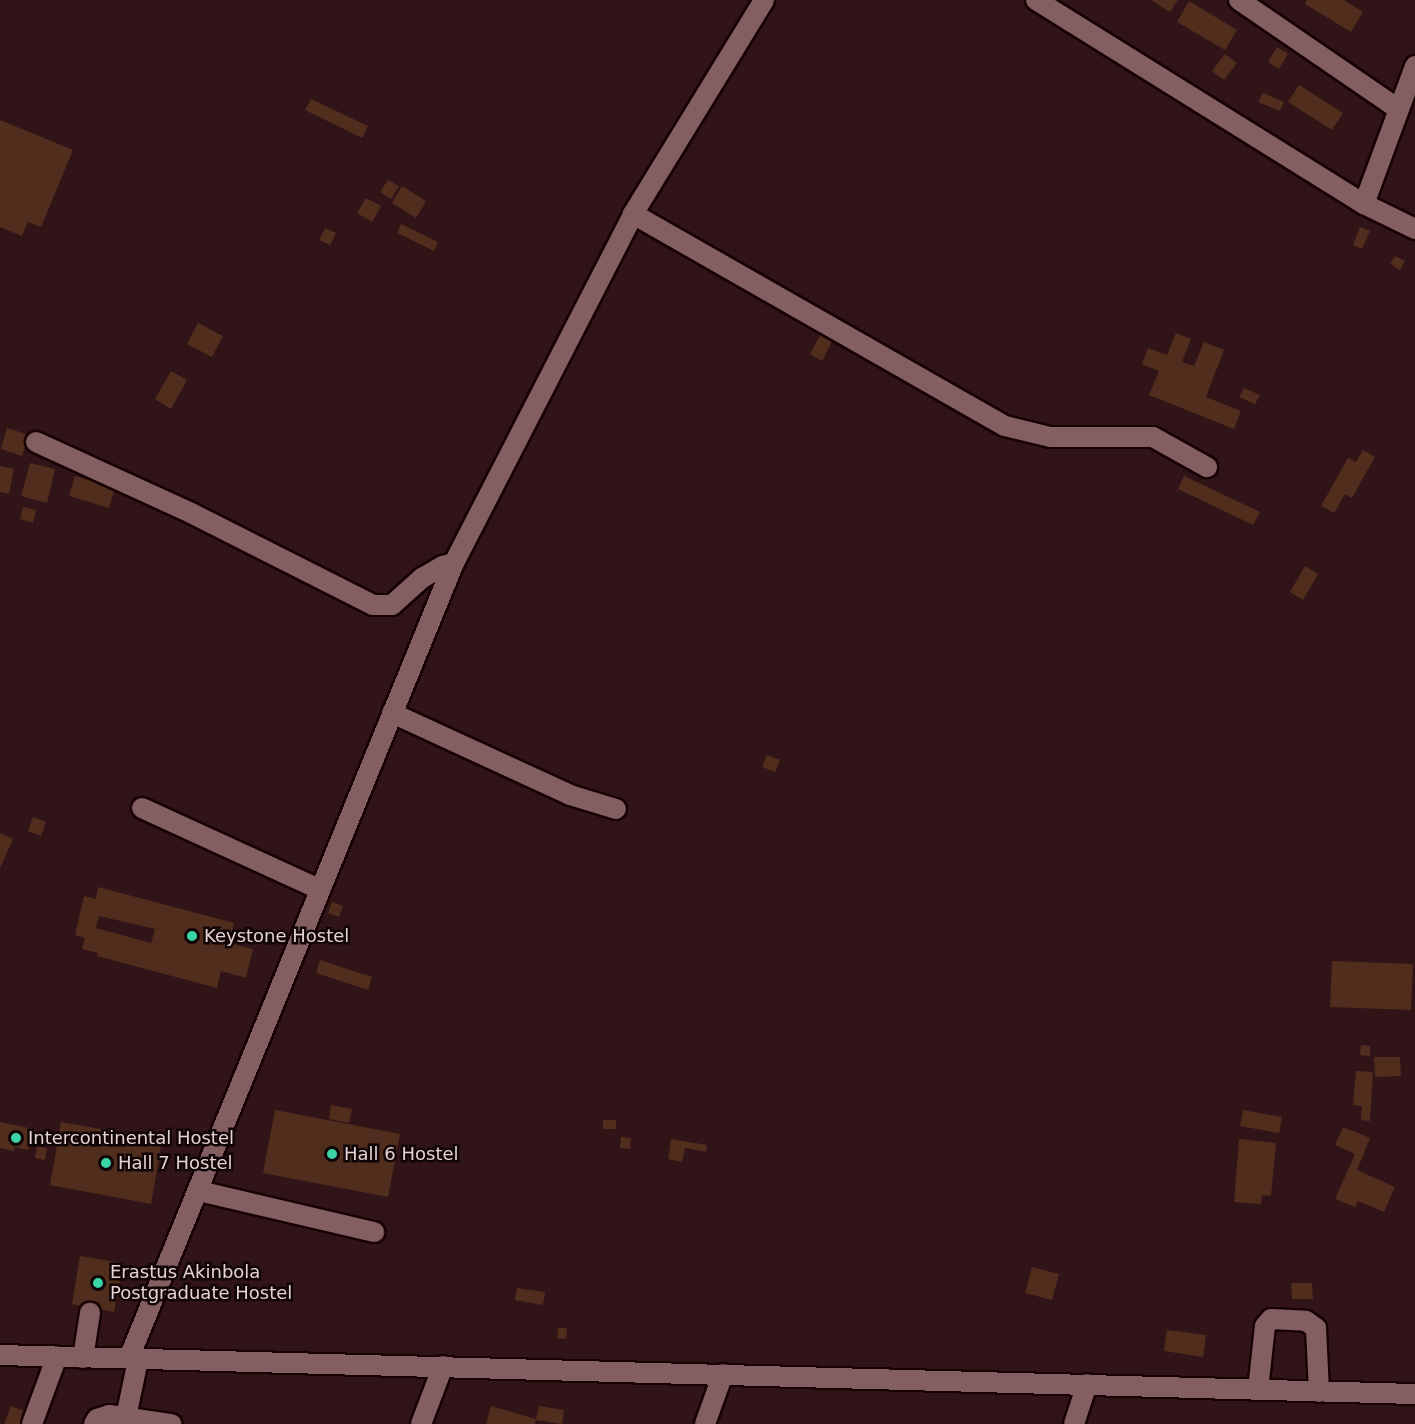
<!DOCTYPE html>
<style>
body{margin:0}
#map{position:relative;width:1415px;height:1424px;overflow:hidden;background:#311417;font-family:"DejaVu Sans",sans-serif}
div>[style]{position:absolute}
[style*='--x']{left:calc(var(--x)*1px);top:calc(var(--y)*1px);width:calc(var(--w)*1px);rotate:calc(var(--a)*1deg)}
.building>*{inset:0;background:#512d1d}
.roads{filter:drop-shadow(2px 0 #170104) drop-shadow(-2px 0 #170104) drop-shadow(0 2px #170104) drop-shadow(0 -2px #170104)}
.minor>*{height:20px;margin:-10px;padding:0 10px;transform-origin:10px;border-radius:10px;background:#835f62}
.dots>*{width:16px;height:16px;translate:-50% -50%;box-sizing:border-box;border:3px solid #100506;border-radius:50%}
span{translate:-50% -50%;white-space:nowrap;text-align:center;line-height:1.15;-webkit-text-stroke:5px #100506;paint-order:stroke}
.poi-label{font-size:18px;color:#e6d1d2}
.left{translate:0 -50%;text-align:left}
</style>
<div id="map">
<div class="building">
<i style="clip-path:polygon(1151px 0,1178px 0,1170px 12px)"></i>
<i style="clip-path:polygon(1307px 0,1344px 0,1363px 12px,1351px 32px,1305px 4px)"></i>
<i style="clip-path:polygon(1189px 1px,1237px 30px,1225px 50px,1177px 22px)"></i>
<i style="clip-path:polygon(1277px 47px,1288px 54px,1279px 69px,1268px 62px)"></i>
<i style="clip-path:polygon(1225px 54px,1237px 63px,1224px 80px,1212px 71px)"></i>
<i style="clip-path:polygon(1299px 85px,1343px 113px,1332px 130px,1288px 102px)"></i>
<i style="clip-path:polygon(1263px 93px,1284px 102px,1280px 111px,1258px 102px)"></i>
<i style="clip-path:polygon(311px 99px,368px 126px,362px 138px,305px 110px)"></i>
<i style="clip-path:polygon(0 120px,73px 150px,41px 227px,28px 222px,22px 236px,0 227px)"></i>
<i style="clip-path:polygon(388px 180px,399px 186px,391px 199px,380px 192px)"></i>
<i style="clip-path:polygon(402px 186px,426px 201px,416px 218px,392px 203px)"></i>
<i style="clip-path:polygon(366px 198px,381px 206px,372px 222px,357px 213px)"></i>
<i style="clip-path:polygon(401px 224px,438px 242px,434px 251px,397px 233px)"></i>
<i style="clip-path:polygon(1360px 227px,1370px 231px,1362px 249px,1353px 245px)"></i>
<i style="clip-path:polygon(325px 228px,336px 233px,330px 245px,319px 240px)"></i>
<i style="clip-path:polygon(1395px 256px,1405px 261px,1400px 270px,1390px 264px)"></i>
<i style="clip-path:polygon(198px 323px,223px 336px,212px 357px,187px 344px)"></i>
<i style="clip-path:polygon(822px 332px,833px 339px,822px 361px,810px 354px)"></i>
<i style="clip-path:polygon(1176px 333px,1191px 339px,1182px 362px,1194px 366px,1204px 342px,1224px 350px,1206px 397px,1241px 411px,1234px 429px,1149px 395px,1159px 371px,1142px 364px,1148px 348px,1167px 355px)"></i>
<i style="clip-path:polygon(171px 371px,187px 380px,171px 409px,155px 399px)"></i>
<i style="clip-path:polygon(1244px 388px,1260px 395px,1255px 404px,1239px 397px)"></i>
<i style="clip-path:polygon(7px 428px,29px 435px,22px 456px,1px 449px)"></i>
<i style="clip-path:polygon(1363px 450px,1375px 457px,1352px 498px,1345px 494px,1334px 513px,1321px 506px,1348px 458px,1356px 462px)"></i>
<i style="clip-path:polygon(30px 463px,55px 469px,47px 503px,21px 496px)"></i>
<i style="clip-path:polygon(0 466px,14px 469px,9px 494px,0 492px)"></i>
<i style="clip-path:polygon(75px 476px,115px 488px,109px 508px,69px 496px)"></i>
<i style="clip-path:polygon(1184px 476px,1260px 512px,1253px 525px,1178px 489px)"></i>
<i style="clip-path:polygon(23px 507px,36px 510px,33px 523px,20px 519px)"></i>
<i style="clip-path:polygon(1305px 566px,1318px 574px,1303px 600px,1290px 592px)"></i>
<i style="clip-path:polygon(767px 755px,780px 760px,775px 772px,762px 767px)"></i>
<i style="clip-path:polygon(33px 817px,46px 822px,41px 836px,28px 831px)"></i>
<i style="clip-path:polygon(0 833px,13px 839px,0 868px)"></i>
<i style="clip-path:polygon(evenodd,98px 887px,234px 923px,229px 943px,253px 949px,246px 978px,221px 971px,217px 988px,97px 956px,98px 953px,82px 949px,85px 938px,75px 935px,84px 896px,96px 899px,98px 887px,99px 916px,155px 929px,151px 943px,96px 928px,99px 916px)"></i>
<i style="clip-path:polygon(332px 902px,343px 906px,339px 917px,328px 913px)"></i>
<i style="clip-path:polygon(320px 960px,372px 977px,368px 990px,316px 973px)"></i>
<i style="clip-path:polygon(1332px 961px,1413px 964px,1411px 1010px,1330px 1007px)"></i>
<i style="clip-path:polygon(1361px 1045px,1370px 1046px,1370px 1056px,1360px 1055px)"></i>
<i style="clip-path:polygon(1374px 1057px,1400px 1057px,1401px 1076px,1375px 1077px)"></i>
<i style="clip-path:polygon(1356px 1071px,1373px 1072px,1370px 1121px,1361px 1120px,1362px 1106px,1353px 1105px)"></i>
<i style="clip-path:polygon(331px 1105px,352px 1109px,349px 1123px,329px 1119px)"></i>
<i style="clip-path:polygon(275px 1110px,400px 1134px,388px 1197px,263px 1173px)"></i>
<i style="clip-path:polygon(1243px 1110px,1282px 1117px,1279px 1133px,1240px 1126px)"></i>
<i style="clip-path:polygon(603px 1120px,616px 1120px,616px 1129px,603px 1129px)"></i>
<i style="clip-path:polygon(0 1122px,33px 1129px,28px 1150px,15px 1147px,14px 1151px,0 1148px)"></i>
<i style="clip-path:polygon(61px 1122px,162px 1140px,151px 1204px,50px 1185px)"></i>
<i style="clip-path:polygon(1343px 1127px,1370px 1138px,1357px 1170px,1395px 1187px,1384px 1212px,1358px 1201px,1355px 1207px,1335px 1199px,1355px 1154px,1335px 1145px)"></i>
<i style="clip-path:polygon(621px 1137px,631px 1138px,630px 1149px,620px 1148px)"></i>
<i style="clip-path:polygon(671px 1139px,707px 1145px,706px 1152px,685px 1148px,682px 1162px,668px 1159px)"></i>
<i style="clip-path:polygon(1239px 1139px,1276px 1143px,1271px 1196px,1262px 1195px,1261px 1204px,1234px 1202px)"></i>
<i style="clip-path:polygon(37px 1146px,47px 1148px,45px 1160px,35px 1158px)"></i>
<i style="clip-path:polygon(80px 1256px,123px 1263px,114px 1312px,72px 1304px)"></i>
<i style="clip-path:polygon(1032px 1267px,1059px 1274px,1052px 1300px,1025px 1293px)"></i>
<i style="clip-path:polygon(1291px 1283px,1312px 1283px,1313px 1299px,1292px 1299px)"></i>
<i style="clip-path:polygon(517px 1288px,545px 1292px,543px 1305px,515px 1300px)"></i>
<i style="clip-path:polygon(558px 1328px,567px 1328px,566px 1339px,557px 1338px)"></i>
<i style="clip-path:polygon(1167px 1330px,1206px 1335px,1203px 1357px,1164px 1351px)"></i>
<i style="clip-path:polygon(11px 1406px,27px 1412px,22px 1424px,4px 1424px)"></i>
<i style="clip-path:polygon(491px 1406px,536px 1419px,535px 1424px,486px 1424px)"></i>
<i style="clip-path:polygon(539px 1406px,564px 1410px,562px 1424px,536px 1420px)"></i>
</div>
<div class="roads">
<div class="minor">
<i style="--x:1036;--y:0;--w:386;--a:31.9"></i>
<i style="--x:1364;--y:204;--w:57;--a:26.1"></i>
<i style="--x:1239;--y:0;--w:193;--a:34.4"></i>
<i style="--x:1364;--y:204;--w:147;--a:-69.7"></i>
<i style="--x:633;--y:214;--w:428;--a:29.7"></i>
<i style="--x:1005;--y:426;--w:46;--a:13.7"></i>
<i style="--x:1050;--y:437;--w:103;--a:0"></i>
<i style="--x:1153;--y:437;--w:62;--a:29.1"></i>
<i style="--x:36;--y:442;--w:170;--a:24.6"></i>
<i style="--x:191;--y:513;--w:204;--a:26.8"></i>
<i style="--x:373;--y:605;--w:19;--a:0"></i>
<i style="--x:392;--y:605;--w:40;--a:-42"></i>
<i style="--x:422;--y:578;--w:24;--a:-30"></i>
<i style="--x:443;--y:566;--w:11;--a:-15"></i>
<i style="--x:392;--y:713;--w:196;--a:24.7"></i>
<i style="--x:570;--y:795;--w:48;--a:16.9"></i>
<i style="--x:142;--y:808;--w:195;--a:24.6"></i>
<i style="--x:199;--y:1191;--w:180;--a:13.2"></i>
<i style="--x:0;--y:1355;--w:1416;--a:1.58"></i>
<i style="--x:83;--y:1358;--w:46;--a:-81.2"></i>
<i style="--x:129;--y:1358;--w:859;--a:-67.77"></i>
<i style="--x:454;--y:563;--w:392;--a:-62.8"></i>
<i style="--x:633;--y:214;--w:251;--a:-58.5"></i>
<i style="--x:1258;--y:1390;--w:64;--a:-83.8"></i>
<i style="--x:1265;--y:1326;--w:9;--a:-49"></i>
<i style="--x:1271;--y:1319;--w:35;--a:3"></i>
<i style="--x:1306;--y:1321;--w:12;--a:35"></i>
<i style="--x:1316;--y:1328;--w:64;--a:87.3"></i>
<i style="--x:126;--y:1417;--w:58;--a:-78.1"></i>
<i style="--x:32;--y:1424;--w:72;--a:-69.8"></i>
<i style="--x:94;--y:1424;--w:6;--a:-59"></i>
<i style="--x:97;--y:1419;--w:13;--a:-18"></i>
<i style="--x:109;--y:1415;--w:63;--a:8.3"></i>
<i style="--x:421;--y:1424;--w:62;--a:-69.2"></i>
<i style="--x:705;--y:1424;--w:53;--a:-70.2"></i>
<i style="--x:1074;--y:1424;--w:42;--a:-72"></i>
</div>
</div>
<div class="dots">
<i style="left:192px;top:936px;background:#3ad4a5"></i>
<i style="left:16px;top:1138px;background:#3ad4a5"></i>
<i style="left:332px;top:1154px;background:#3ad4a5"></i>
<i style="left:106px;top:1163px;background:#3ad4a5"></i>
<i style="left:98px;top:1283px;background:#3ad4a5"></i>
</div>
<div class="poi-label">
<span class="left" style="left:204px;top:936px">Keystone Hostel</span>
<span class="left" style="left:28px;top:1138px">Intercontinental Hostel</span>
<span class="left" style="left:344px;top:1154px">Hall 6 Hostel</span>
<span class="left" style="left:118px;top:1163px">Hall 7 Hostel</span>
<span class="left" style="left:110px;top:1283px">Erastus Akinbola<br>Postgraduate Hostel</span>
</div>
</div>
